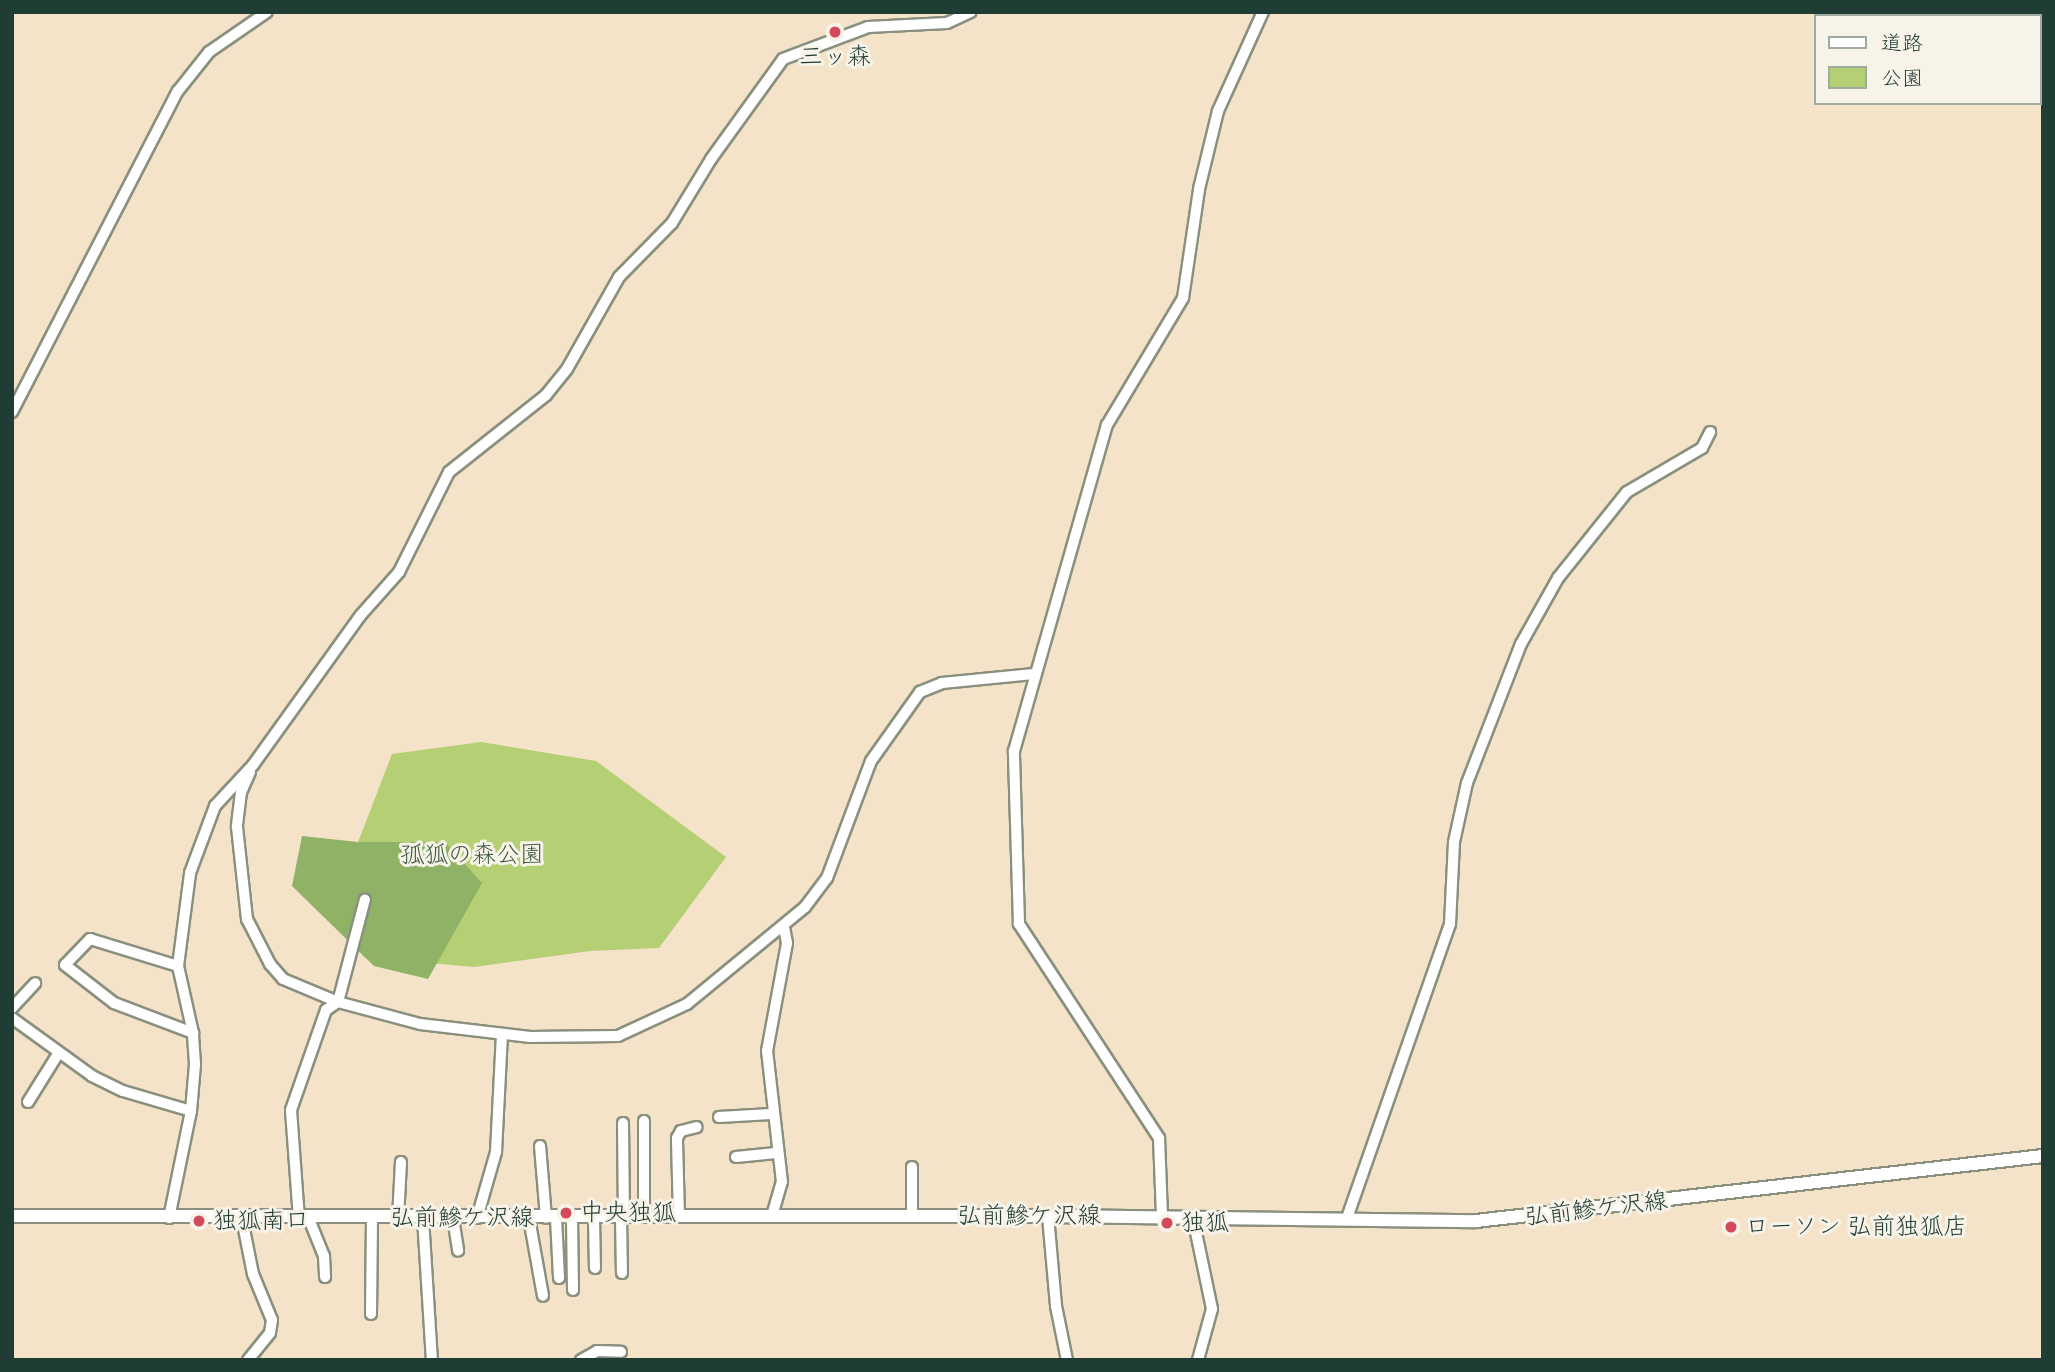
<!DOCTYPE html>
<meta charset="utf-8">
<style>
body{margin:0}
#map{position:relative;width:2055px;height:1372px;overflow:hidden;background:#f4e2c9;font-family:Sriracha,"Klee One",sans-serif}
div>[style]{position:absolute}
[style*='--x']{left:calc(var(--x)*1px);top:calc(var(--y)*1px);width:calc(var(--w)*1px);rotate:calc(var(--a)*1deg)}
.green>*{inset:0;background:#b5cf75}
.forest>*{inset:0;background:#90b266}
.river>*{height:16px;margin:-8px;padding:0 8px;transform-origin:8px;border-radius:8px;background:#3aabb6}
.roads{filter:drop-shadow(2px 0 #8a907e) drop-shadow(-2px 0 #8a907e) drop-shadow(0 2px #8a907e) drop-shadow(0 -2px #8a907e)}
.minor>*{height:10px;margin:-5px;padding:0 5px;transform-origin:5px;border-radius:5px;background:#fff}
.major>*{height:12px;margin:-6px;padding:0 6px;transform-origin:6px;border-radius:6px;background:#fff}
.dots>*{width:19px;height:19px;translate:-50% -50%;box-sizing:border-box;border:4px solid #f7f3e8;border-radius:50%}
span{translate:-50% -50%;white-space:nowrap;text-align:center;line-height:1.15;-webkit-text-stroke:6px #f7f3e8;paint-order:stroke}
.poi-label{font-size:24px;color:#1f3d34}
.left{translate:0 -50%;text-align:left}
.park-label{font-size:24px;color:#3d5a41}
.street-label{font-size:24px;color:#1f3d34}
.frame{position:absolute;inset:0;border:14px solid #1f3d34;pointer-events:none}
.legend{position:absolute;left:1814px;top:14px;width:228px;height:91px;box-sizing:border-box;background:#f7f3e8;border:2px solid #a1aaa0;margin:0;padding:9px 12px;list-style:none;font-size:21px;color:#1f3d34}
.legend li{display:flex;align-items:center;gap:14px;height:35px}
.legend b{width:35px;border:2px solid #a1aaa0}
</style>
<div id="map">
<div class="green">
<i style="clip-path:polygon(481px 742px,596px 761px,726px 857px,659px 948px,590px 951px,474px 967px,363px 957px,347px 871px,392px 754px)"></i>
</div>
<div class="forest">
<i style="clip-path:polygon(302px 836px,358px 842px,445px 842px,482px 883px,428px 979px,374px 966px,292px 886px)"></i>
</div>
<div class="river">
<i style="--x:2016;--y:12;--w:6;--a:45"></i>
<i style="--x:2039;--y:30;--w:4;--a:27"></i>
</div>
<div class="roads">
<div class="minor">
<i style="--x:12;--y:412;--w:361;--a:-62.7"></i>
<i style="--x:178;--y:91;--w:50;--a:-51.5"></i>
<i style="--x:209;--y:52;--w:70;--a:-34.6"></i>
<i style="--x:250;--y:772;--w:22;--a:114"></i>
<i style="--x:241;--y:792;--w:35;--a:97"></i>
<i style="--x:237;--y:827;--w:93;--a:83.8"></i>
<i style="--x:247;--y:919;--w:51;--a:62.9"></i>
<i style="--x:270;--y:964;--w:20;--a:49"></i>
<i style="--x:283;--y:979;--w:60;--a:22.7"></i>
<i style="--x:338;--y:1002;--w:85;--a:15"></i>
<i style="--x:420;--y:1024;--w:111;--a:6.7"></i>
<i style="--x:530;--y:1037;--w:88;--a:-0.7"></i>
<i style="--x:618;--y:1036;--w:76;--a:-24.9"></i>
<i style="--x:687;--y:1004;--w:153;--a:-39.4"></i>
<i style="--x:805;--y:907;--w:36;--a:-53"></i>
<i style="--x:827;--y:878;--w:125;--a:-69.4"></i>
<i style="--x:871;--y:761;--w:85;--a:-54.6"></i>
<i style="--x:920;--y:692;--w:24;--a:-22"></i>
<i style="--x:942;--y:683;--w:92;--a:-5.6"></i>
<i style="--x:178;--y:966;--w:92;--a:-162.9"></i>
<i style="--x:90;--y:939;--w:36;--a:134"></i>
<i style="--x:65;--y:965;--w:62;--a:37.8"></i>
<i style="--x:114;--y:1003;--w:85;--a:20.8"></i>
<i style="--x:12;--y:1008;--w:34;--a:-47"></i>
<i style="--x:12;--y:1018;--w:99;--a:35.9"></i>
<i style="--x:92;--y:1076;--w:34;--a:26"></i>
<i style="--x:123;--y:1091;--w:71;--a:16.4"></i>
<i style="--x:28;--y:1102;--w:57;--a:-58"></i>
<i style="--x:719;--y:1117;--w:52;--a:-3.3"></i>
<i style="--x:644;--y:1121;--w:96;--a:90"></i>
<i style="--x:623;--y:1123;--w:95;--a:89.4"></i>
<i style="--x:540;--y:1146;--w:72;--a:85.2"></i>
<i style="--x:736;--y:1157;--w:40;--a:-5.7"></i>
<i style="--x:772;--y:1216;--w:35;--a:-74"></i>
<i style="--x:782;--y:1182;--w:132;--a:-96.5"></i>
<i style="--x:767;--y:1051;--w:110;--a:-79.5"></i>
<i style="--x:787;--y:943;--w:16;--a:-101"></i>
<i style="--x:912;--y:1216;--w:49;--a:-90"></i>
<i style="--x:1048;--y:1216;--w:90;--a:84.9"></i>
<i style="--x:1056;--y:1306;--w:55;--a:78.5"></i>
<i style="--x:1162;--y:1216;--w:78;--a:-92.2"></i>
<i style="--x:1159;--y:1138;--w:256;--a:-123.2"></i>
<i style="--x:1019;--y:924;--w:173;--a:-91.7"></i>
<i style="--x:1014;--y:751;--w:339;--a:-74.1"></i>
<i style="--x:1107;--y:425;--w:148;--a:-59.1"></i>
<i style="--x:1183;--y:298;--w:110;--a:-81.6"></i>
<i style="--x:1199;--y:189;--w:80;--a:-76.3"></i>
<i style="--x:1218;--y:111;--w:109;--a:-65.6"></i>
<i style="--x:679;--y:1217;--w:79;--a:-91.5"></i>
<i style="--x:677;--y:1138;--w:8;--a:-60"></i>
<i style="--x:681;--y:1131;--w:16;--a:-14"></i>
<i style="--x:169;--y:1218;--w:109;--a:-78.4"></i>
<i style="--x:191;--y:1111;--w:47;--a:-85.1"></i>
<i style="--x:195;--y:1064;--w:31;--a:-94"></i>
<i style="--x:193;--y:1033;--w:69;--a:-102.6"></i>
<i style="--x:178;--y:966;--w:94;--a:-82.6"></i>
<i style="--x:190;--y:873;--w:72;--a:-69.5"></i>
<i style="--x:215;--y:806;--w:56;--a:-47.2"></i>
<i style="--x:253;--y:765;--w:183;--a:-54.3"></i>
<i style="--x:360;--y:616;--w:59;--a:-48.4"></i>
<i style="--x:399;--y:572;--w:112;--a:-63.4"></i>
<i style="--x:449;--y:472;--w:124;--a:-38.4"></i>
<i style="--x:546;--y:395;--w:33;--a:-51"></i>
<i style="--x:567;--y:369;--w:106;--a:-60.5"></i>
<i style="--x:619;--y:277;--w:76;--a:-45.5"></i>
<i style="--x:672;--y:223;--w:75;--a:-58.6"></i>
<i style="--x:711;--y:159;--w:123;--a:-54.2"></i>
<i style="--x:783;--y:59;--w:91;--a:-20.6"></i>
<i style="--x:868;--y:27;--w:79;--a:-2.9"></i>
<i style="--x:947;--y:23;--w:26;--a:-25"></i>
<i style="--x:423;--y:1218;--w:142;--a:86.4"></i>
<i style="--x:453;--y:1218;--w:33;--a:81"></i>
<i style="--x:477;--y:1218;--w:69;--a:-73.9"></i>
<i style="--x:496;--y:1152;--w:117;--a:-87.1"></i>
<i style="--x:529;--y:1218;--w:79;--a:79.8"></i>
<i style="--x:556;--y:1218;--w:60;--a:87.1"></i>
<i style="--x:572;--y:1218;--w:72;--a:89.2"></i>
<i style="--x:594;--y:1218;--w:50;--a:88.9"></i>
<i style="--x:621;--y:1218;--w:55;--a:89"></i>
<i style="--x:1193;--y:1218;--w:93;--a:78.2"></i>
<i style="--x:1212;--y:1309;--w:53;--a:105.4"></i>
<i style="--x:1347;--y:1218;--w:312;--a:-70.7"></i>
<i style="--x:1450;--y:924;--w:82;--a:-87.2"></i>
<i style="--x:1454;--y:842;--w:60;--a:-77.6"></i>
<i style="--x:1467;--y:783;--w:149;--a:-68.8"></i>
<i style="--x:1521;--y:644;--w:76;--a:-60.7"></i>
<i style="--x:1558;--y:578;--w:110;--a:-51.3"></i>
<i style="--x:1627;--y:492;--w:87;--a:-30.4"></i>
<i style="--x:1702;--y:448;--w:18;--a:-63"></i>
<i style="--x:242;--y:1219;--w:56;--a:78.7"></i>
<i style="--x:253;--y:1274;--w:50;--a:67.6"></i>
<i style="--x:272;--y:1320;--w:13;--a:99"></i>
<i style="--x:270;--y:1333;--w:35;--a:129"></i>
<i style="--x:299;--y:1219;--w:109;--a:-94.2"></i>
<i style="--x:291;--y:1110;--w:106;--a:-70.7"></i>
<i style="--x:326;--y:1010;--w:14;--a:-34"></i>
<i style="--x:338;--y:1002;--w:106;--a:-75.3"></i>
<i style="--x:309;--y:1219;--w:40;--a:68"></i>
<i style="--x:324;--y:1256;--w:21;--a:87"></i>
<i style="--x:398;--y:1219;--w:57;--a:-87"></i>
<i style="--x:371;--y:1314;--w:95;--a:-89.4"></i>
<i style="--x:581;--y:1360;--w:18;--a:-29"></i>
<i style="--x:597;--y:1351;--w:24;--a:2"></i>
</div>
<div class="major">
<i style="--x:12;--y:1216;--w:1036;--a:0"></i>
<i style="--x:1048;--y:1216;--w:428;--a:0.7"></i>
<i style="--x:1476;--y:1221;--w:571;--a:-6.54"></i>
</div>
</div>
<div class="dots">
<i style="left:835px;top:32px;background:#d1495b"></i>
<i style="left:566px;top:1213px;background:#d1495b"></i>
<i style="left:199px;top:1221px;background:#d1495b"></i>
<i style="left:1167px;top:1223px;background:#d1495b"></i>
<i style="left:1731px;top:1227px;background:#d1495b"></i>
</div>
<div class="poi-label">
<span style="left:835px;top:57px">三ッ森</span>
<span class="left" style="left:580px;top:1213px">中央独狐</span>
<span class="left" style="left:213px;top:1221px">独狐南口</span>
<span class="left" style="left:1181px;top:1223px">独狐</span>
<span class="left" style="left:1745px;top:1227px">ローソン 弘前独狐店</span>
</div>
<div class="park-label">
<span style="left:472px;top:855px">孤狐の森公園</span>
</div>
<div class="street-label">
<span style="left:1596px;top:1209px;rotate:-7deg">弘前鰺ケ沢線</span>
<span style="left:1029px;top:1216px">弘前鰺ケ沢線</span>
<span style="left:462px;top:1218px">弘前鰺ケ沢線</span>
</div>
<div class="frame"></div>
<ul class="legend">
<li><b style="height:9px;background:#fff"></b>道路</li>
<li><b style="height:19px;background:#b5cf75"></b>公園</li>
</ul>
</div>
